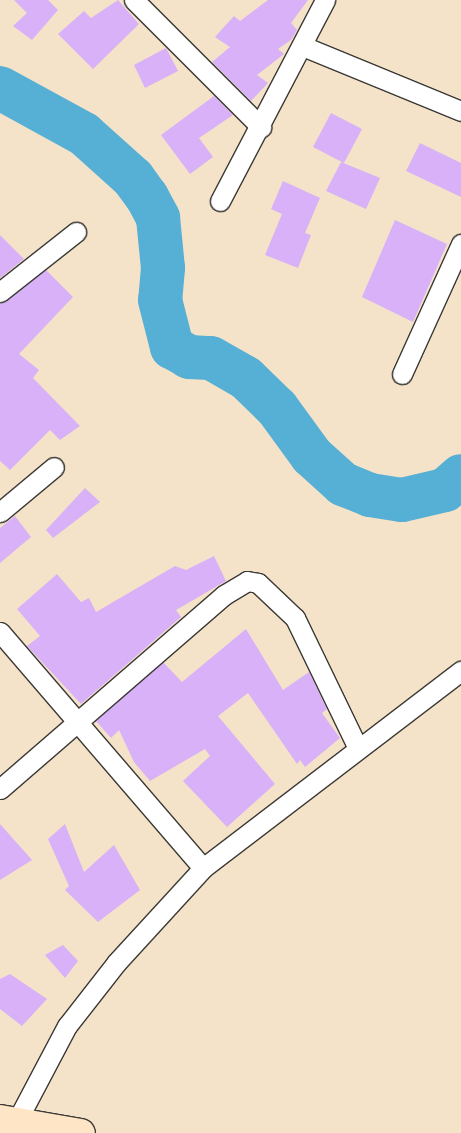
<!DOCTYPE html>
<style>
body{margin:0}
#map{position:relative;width:461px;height:1133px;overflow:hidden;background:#f4e3c8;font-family:Kalam,sans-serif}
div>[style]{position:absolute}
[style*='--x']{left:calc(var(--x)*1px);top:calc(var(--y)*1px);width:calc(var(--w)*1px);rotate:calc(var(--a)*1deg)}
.river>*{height:44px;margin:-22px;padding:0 22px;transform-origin:22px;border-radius:22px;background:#56afd4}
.building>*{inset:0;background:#d8b1f8}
.roads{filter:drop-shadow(1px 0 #3c3a36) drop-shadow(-1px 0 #3c3a36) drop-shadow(0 1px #3c3a36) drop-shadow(0 -1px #3c3a36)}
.street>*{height:19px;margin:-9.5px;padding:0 9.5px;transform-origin:9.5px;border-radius:9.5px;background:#fff}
.secondary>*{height:28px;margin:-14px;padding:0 14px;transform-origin:14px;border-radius:14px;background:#fee5c5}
span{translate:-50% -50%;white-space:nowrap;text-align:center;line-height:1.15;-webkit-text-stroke:4.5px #fcf5e5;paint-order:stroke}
</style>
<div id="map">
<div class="river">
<i style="--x:0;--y:88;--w:96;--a:28.7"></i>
<i style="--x:84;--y:134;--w:66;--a:41.9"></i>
<i style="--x:133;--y:178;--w:24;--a:54"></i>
<i style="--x:147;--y:197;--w:24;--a:62"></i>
<i style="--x:158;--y:218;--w:50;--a:84.3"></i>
<i style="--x:163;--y:268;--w:32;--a:95"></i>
<i style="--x:160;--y:300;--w:49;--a:75.7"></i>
<i style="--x:172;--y:347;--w:20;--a:30"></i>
<i style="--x:189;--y:357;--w:22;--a:3"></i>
<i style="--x:211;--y:358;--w:40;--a:29.7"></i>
<i style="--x:246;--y:378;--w:43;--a:44.1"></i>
<i style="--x:277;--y:408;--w:59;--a:53.9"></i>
<i style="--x:312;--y:456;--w:42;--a:42.1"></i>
<i style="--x:343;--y:484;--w:29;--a:22"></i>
<i style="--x:370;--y:495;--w:32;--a:9"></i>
<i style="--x:402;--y:500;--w:44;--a:-13.1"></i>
<i style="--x:445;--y:490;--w:21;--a:-41"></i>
</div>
<div class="building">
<i style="clip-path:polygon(14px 0,48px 0,58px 10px,32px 40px,13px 26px,27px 13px)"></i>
<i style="clip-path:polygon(118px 0,139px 24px,93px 69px,58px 34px,84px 11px,91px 18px)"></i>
<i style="clip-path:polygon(268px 0,308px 0,291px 23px,297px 30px,291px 40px,278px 49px,284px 54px,257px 75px,268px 83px,251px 101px,212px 62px,230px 47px,215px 37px,234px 16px,240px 21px)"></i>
<i style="clip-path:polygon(166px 48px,178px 71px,145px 88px,134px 65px)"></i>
<i style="clip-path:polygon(214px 96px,233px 115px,199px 138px,213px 157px,190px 174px,161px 135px)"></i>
<i style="clip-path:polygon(331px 113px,362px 129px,344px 163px,313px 147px)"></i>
<i style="clip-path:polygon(420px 143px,461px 163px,461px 197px,406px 171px)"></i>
<i style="clip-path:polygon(341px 162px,380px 178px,366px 209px,326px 191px)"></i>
<i style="clip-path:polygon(283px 181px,320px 198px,305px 233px,311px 235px,298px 268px,265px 255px,282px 214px,271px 209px)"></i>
<i style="clip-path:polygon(395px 220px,447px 244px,413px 322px,362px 297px)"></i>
<i style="clip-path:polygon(0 235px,24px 259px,0 278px)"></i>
<i style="clip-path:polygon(46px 270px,73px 297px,19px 354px,39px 370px,33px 378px,80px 426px,60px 440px,50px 430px,10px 470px,0 461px,0 303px)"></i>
<i style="clip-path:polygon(85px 488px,100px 502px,53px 538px,46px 530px)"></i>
<i style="clip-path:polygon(15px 516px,31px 537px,0 563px,0 528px)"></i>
<i style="clip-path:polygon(214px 556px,226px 581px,176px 610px,181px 617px,81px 704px,27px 646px,40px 636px,17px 609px,57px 574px,81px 602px,89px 598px,96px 612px,175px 566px,186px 570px)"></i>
<i style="clip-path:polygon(246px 629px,283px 690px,309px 672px,327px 709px,322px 713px,340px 738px,305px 767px,300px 760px,297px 764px,248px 693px,218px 716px,275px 784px,227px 827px,183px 781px,210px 756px,205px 749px,150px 781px,134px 762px,119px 730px,111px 738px,96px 721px,163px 662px,182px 682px)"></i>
<i style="clip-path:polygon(0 824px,32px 860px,0 880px)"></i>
<i style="clip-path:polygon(65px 824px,84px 872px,114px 845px,140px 890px,98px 922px,65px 890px,69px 886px,48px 839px)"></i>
<i style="clip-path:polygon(63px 945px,78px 961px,65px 978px,45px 955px)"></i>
<i style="clip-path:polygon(10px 974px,47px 999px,22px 1026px,0 1009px,0 979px)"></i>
</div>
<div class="roads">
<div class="street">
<i style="--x:134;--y:0;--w:180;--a:45"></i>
<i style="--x:305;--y:47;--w:169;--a:22.3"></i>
<i style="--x:220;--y:201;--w:227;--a:-62.4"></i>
<i style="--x:0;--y:292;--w:97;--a:-38.3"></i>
<i style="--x:402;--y:374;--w:143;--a:-65.6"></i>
<i style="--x:0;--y:512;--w:70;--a:-39.8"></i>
<i style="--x:0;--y:632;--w:311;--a:49.3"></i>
<i style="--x:0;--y:789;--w:296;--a:-40.9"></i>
<i style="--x:224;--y:595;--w:27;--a:-31"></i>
<i style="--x:247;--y:581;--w:11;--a:10"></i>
<i style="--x:258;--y:583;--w:51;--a:43.4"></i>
<i style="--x:295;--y:618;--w:142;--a:64.2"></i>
<i style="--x:11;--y:1132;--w:120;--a:-62.2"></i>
<i style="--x:67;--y:1026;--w:81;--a:-52"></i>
<i style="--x:117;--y:962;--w:127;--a:-47.5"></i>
<i style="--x:203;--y:868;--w:325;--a:-37.4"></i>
</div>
<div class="secondary">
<i style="--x:0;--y:1119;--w:82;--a:9.8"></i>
</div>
</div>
</div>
